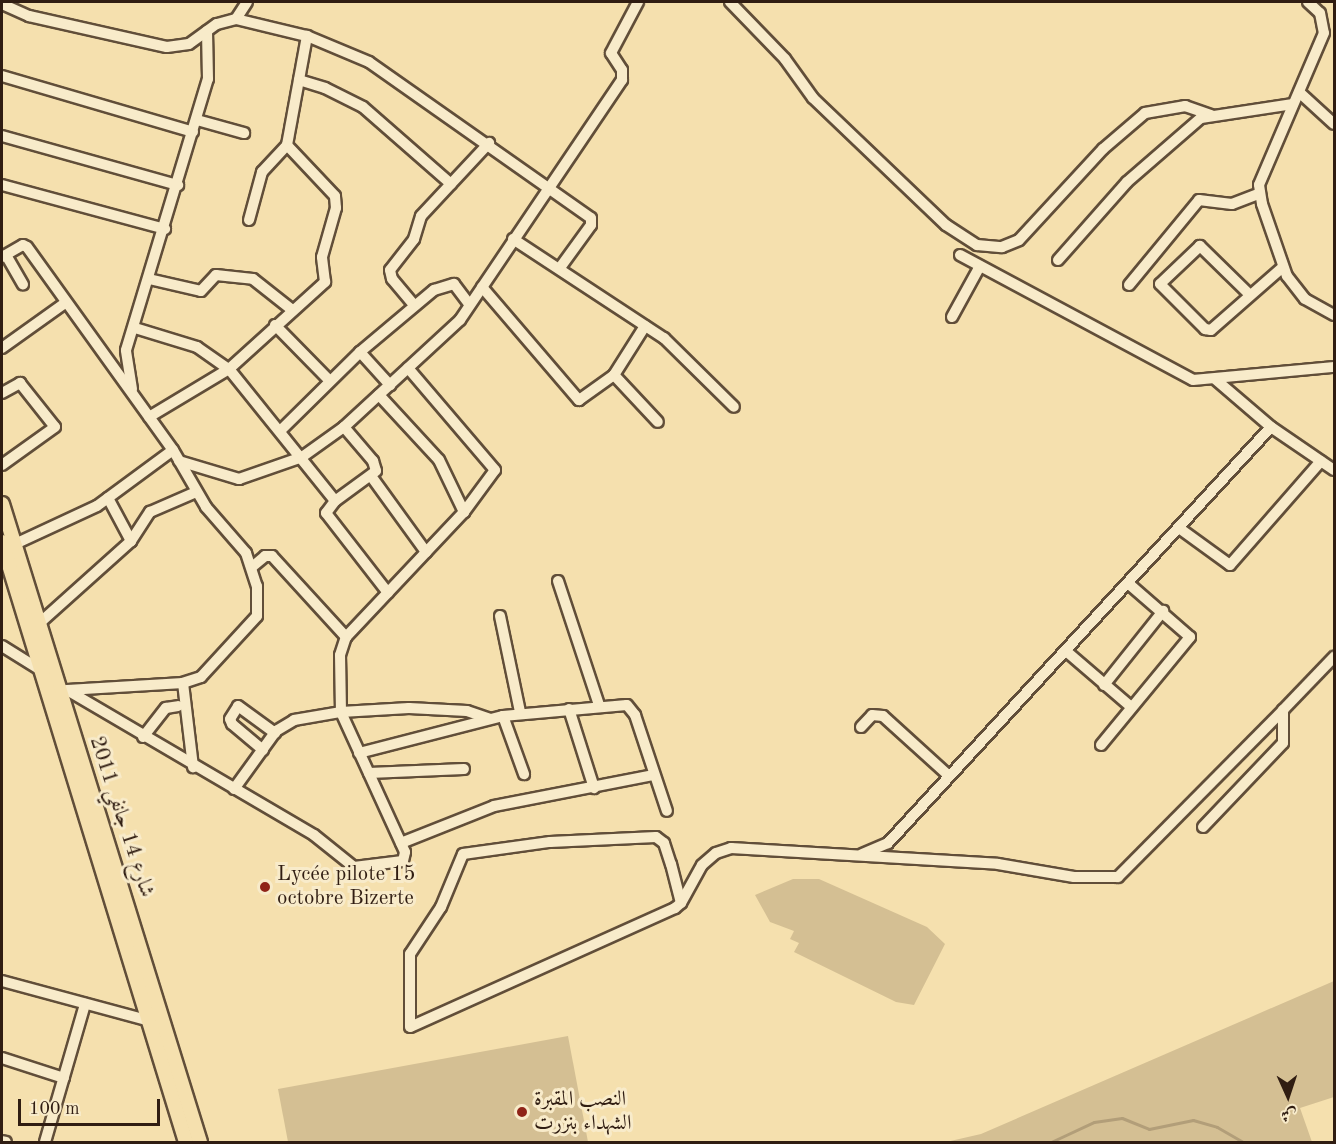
<!DOCTYPE html>
<meta charset="utf-8">
<style>
body{margin:0}
#map{position:relative;width:1336px;height:1144px;overflow:hidden;background:#f5e0ae;font-family:"Old Standard TT",Amiri,serif}
div>[style]{position:absolute}
[style*='--x']{left:calc(var(--x)*1px);top:calc(var(--y)*1px);width:calc(var(--w)*1px);rotate:calc(var(--a)*1deg)}
.green>*{inset:0;background:#d4bf93}
.stream>*{height:3px;margin:-1.5px;padding:0 1.5px;transform-origin:1.5px;border-radius:1.5px;background:#b29e79}
.roads{filter:drop-shadow(2px 0 #614e39) drop-shadow(-2px 0 #614e39) drop-shadow(0 2px #614e39) drop-shadow(0 -2px #614e39)}
.minor>*{height:10px;margin:-5px;padding:0 5px;transform-origin:5px;border-radius:5px;background:#f8ebca}
.major>*{height:14px;margin:-7px;padding:0 7px;transform-origin:7px;border-radius:7px;background:#f5e0ae}
.dots>*{width:16px;height:16px;translate:-50% -50%;box-sizing:border-box;border:3px solid #f8ebca;border-radius:50%}
span{translate:-50% -50%;white-space:nowrap;text-align:center;line-height:1.15;-webkit-text-stroke:6px #f8ebca;paint-order:stroke}
.street-label{font-size:21px;color:#301d12}
.poi-label{font-size:21px;color:#301d12}
.left{translate:0 -50%;text-align:left}
.frame{position:absolute;inset:0;border:3px solid #301d12;pointer-events:none}
.north{position:absolute;left:1258px;top:1066px;width:60px;height:60px;-webkit-text-stroke:4px #f8ebca;paint-order:stroke;rotate:177deg;font-size:16px;font-weight:700;line-height:24px;text-align:center;color:#301d12}
.north::after{content:'';display:block;margin:auto;width:21px;height:27px;background:#301d12;clip-path:polygon(50% 0,100% 100%,50% 72%,0 100%)}
.scale{position:absolute;left:18px;top:1099px;width:142px;height:27px;box-sizing:border-box;border:3px solid #301d12;border-top:0;padding-left:8px;font-size:18px;line-height:21px;white-space:nowrap;color:#301d12;-webkit-text-stroke:4px #f8ebca;paint-order:stroke}
</style>
<div id="map">
<div class="green">
<i style="clip-path:polygon(793px 879px,819px 879px,927px 927px,945px 944px,914px 1005px,896px 1002px,794px 952px,799px 943px,790px 939px,794px 931px,770px 922px,755px 895px)"></i>
<i style="clip-path:polygon(1334px 981px,1334px 1097px,1300px 1108px,1312px 1142px,946px 1142px,981px 1134px)"></i>
<i style="clip-path:polygon(568px 1036px,588px 1142px,288px 1142px,278px 1089px)"></i>
</div>
<div class="stream">
<i style="--x:1051;--y:1142;--w:47;--a:-24.9"></i>
<i style="--x:1094;--y:1122;--w:28;--a:-8"></i>
<i style="--x:1122;--y:1118;--w:29;--a:22"></i>
<i style="--x:1149;--y:1129;--w:45;--a:-11.6"></i>
<i style="--x:1193;--y:1120;--w:25;--a:16"></i>
<i style="--x:1217;--y:1127;--w:30;--a:30"></i>
</div>
<div class="roads">
<div class="minor">
<i style="--x:730;--y:2;--w:79;--a:46"></i>
<i style="--x:785;--y:59;--w:48;--a:54.3"></i>
<i style="--x:813;--y:98;--w:184;--a:43.7"></i>
<i style="--x:946;--y:225;--w:37;--a:33"></i>
<i style="--x:977;--y:245;--w:25;--a:5"></i>
<i style="--x:1002;--y:247;--w:18;--a:-22"></i>
<i style="--x:1019;--y:240;--w:124;--a:-47.3"></i>
<i style="--x:1103;--y:149;--w:55;--a:-40.6"></i>
<i style="--x:1145;--y:113;--w:41;--a:-9.9"></i>
<i style="--x:1185;--y:106;--w:28;--a:19"></i>
<i style="--x:1308;--y:2;--w:16;--a:43"></i>
<i style="--x:1320;--y:13;--w:20;--a:79"></i>
<i style="--x:1324;--y:33;--w:165;--a:113.2"></i>
<i style="--x:1259;--y:185;--w:19;--a:81"></i>
<i style="--x:1262;--y:204;--w:76;--a:70.9"></i>
<i style="--x:1287;--y:276;--w:29;--a:52"></i>
<i style="--x:1305;--y:299;--w:33;--a:29"></i>
<i style="--x:2;--y:4;--w:30;--a:24"></i>
<i style="--x:29;--y:16;--w:141;--a:12.7"></i>
<i style="--x:167;--y:47;--w:22;--a:-8"></i>
<i style="--x:189;--y:44;--w:34;--a:-36"></i>
<i style="--x:217;--y:24;--w:20;--a:-15"></i>
<i style="--x:236;--y:19;--w:73;--a:13.5"></i>
<i style="--x:307;--y:36;--w:67;--a:22.8"></i>
<i style="--x:369;--y:62;--w:271;--a:35.1"></i>
<i style="--x:591;--y:218;--w:7;--a:90"></i>
<i style="--x:591;--y:225;--w:54;--a:126"></i>
<i style="--x:236;--y:19;--w:20;--a:-57"></i>
<i style="--x:2;--y:76;--w:199;--a:16.3"></i>
<i style="--x:299;--y:80;--w:27;--a:17"></i>
<i style="--x:325;--y:88;--w:42;--a:26.6"></i>
<i style="--x:363;--y:107;--w:117;--a:41.2"></i>
<i style="--x:1299;--y:92;--w:47;--a:42.4"></i>
<i style="--x:197;--y:120;--w:49;--a:15.5"></i>
<i style="--x:2;--y:136;--w:183;--a:15.6"></i>
<i style="--x:2;--y:185;--w:169;--a:15.1"></i>
<i style="--x:249;--y:220;--w:50;--a:-74.8"></i>
<i style="--x:262;--y:172;--w:37;--a:-47"></i>
<i style="--x:287;--y:145;--w:111;--a:-79.6"></i>
<i style="--x:513;--y:239;--w:181;--a:33.3"></i>
<i style="--x:664;--y:338;--w:98;--a:44.6"></i>
<i style="--x:6;--y:255;--w:34;--a:60"></i>
<i style="--x:960;--y:255;--w:264;--a:28.2"></i>
<i style="--x:1193;--y:380;--w:142;--a:-5.3"></i>
<i style="--x:2;--y:257;--w:24;--a:-30"></i>
<i style="--x:23;--y:245;--w:4;--a:27"></i>
<i style="--x:27;--y:247;--w:250;--a:54.3"></i>
<i style="--x:173;--y:450;--w:66;--a:59.9"></i>
<i style="--x:206;--y:507;--w:61;--a:49"></i>
<i style="--x:246;--y:553;--w:35;--a:72"></i>
<i style="--x:257;--y:586;--w:30;--a:90"></i>
<i style="--x:257;--y:616;--w:83;--a:132.6"></i>
<i style="--x:201;--y:677;--w:19;--a:162"></i>
<i style="--x:183;--y:683;--w:116;--a:176.5"></i>
<i style="--x:1058;--y:260;--w:104;--a:-48.5"></i>
<i style="--x:1127;--y:182;--w:98;--a:-40.9"></i>
<i style="--x:1201;--y:118;--w:93;--a:-8.7"></i>
<i style="--x:149;--y:279;--w:53;--a:13"></i>
<i style="--x:201;--y:291;--w:22;--a:-47"></i>
<i style="--x:216;--y:275;--w:37;--a:6"></i>
<i style="--x:253;--y:279;--w:48;--a:38.3"></i>
<i style="--x:1129;--y:285;--w:110;--a:-50.5"></i>
<i style="--x:1199;--y:200;--w:33;--a:7"></i>
<i style="--x:1232;--y:204;--w:30;--a:-21"></i>
<i style="--x:482;--y:287;--w:149;--a:49.4"></i>
<i style="--x:579;--y:400;--w:43;--a:-35.5"></i>
<i style="--x:614;--y:375;--w:58;--a:-57.7"></i>
<i style="--x:1249;--y:294;--w:69;--a:-135.6"></i>
<i style="--x:1200;--y:246;--w:55;--a:136.5"></i>
<i style="--x:1160;--y:284;--w:64;--a:45"></i>
<i style="--x:1205;--y:329;--w:6;--a:9"></i>
<i style="--x:1211;--y:330;--w:96;--a:-41.2"></i>
<i style="--x:414;--y:305;--w:34;--a:-130"></i>
<i style="--x:392;--y:279;--w:9;--a:-103"></i>
<i style="--x:390;--y:270;--w:39;--a:-52"></i>
<i style="--x:414;--y:239;--w:24;--a:-73"></i>
<i style="--x:421;--y:216;--w:100;--a:-47"></i>
<i style="--x:952;--y:317;--w:58;--a:-61.2"></i>
<i style="--x:275;--y:325;--w:78;--a:45.5"></i>
<i style="--x:135;--y:328;--w:65;--a:17"></i>
<i style="--x:197;--y:347;--w:39;--a:35"></i>
<i style="--x:229;--y:369;--w:169;--a:51.2"></i>
<i style="--x:2;--y:348;--w:77;--a:-35.5"></i>
<i style="--x:360;--y:352;--w:45;--a:47.7"></i>
<i style="--x:614;--y:375;--w:64;--a:46.9"></i>
<i style="--x:1215;--y:379;--w:74;--a:40.6"></i>
<i style="--x:1271;--y:427;--w:76;--a:34.3"></i>
<i style="--x:132;--y:389;--w:39;--a:-99"></i>
<i style="--x:126;--y:350;--w:283;--a:-73.2"></i>
<i style="--x:208;--y:79;--w:48;--a:-91.2"></i>
<i style="--x:2;--y:393;--w:21;--a:-29"></i>
<i style="--x:20;--y:383;--w:56;--a:51.5"></i>
<i style="--x:55;--y:427;--w:65;--a:144.4"></i>
<i style="--x:379;--y:395;--w:88;--a:47.3"></i>
<i style="--x:439;--y:460;--w:58;--a:64.3"></i>
<i style="--x:149;--y:417;--w:93;--a:-31"></i>
<i style="--x:229;--y:369;--w:130;--a:-42.2"></i>
<i style="--x:325;--y:282;--w:25;--a:-97"></i>
<i style="--x:322;--y:257;--w:51;--a:-74.1"></i>
<i style="--x:336;--y:208;--w:12;--a:-95"></i>
<i style="--x:335;--y:196;--w:70;--a:-133.3"></i>
<i style="--x:344;--y:427;--w:45;--a:49.5"></i>
<i style="--x:373;--y:461;--w:10;--a:73"></i>
<i style="--x:376;--y:471;--w:51;--a:143.8"></i>
<i style="--x:335;--y:501;--w:15;--a:127"></i>
<i style="--x:326;--y:513;--w:101;--a:52.2"></i>
<i style="--x:280;--y:431;--w:112;--a:-44.6"></i>
<i style="--x:360;--y:352;--w:97;--a:-40"></i>
<i style="--x:434;--y:290;--w:21;--a:-17"></i>
<i style="--x:454;--y:284;--w:26;--a:53"></i>
<i style="--x:179;--y:461;--w:63;--a:16.7"></i>
<i style="--x:239;--y:479;--w:67;--a:-19.2"></i>
<i style="--x:302;--y:457;--w:52;--a:-35.5"></i>
<i style="--x:344;--y:427;--w:158;--a:-42.7"></i>
<i style="--x:460;--y:320;--w:290;--a:-56"></i>
<i style="--x:622;--y:80;--w:10;--a:-90"></i>
<i style="--x:622;--y:70;--w:20;--a:-123"></i>
<i style="--x:611;--y:53;--w:58;--a:-62.1"></i>
<i style="--x:371;--y:476;--w:94;--a:54.1"></i>
<i style="--x:108;--y:498;--w:49;--a:61.9"></i>
<i style="--x:1179;--y:528;--w:63;--a:36"></i>
<i style="--x:1230;--y:565;--w:138;--a:-48.8"></i>
<i style="--x:15;--y:544;--w:90;--a:-24.9"></i>
<i style="--x:97;--y:506;--w:94;--a:-36.4"></i>
<i style="--x:252;--y:567;--w:17;--a:-40"></i>
<i style="--x:265;--y:556;--w:7;--a:0"></i>
<i style="--x:272;--y:556;--w:110;--a:47.6"></i>
<i style="--x:558;--y:581;--w:131;--a:71.7"></i>
<i style="--x:500;--y:616;--w:98;--a:78.2"></i>
<i style="--x:34;--y:628;--w:130;--a:-41.9"></i>
<i style="--x:131;--y:541;--w:35;--a:-57"></i>
<i style="--x:150;--y:512;--w:50;--a:-23.5"></i>
<i style="--x:2;--y:646;--w:44;--a:31.9"></i>
<i style="--x:1066;--y:651;--w:86;--a:40.7"></i>
<i style="--x:183;--y:683;--w:85;--a:83.2"></i>
<i style="--x:1104;--y:685;--w:95;--a:-51.4"></i>
<i style="--x:67;--y:690;--w:286;--a:30.4"></i>
<i style="--x:314;--y:835;--w:51;--a:38.7"></i>
<i style="--x:354;--y:867;--w:49;--a:-7"></i>
<i style="--x:403;--y:861;--w:9;--a:-77"></i>
<i style="--x:405;--y:852;--w:154;--a:-114.6"></i>
<i style="--x:341;--y:712;--w:57;--a:-91"></i>
<i style="--x:340;--y:655;--w:19;--a:-72"></i>
<i style="--x:346;--y:637;--w:172;--a:-46.7"></i>
<i style="--x:464;--y:512;--w:52;--a:-53.6"></i>
<i style="--x:495;--y:470;--w:134;--a:-130.5"></i>
<i style="--x:569;--y:709;--w:83;--a:72.4"></i>
<i style="--x:503;--y:716;--w:62;--a:70.1"></i>
<i style="--x:861;--y:727;--w:16;--a:-47"></i>
<i style="--x:872;--y:715;--w:11;--a:5"></i>
<i style="--x:883;--y:716;--w:88;--a:42.2"></i>
<i style="--x:143;--y:737;--w:37;--a:-52"></i>
<i style="--x:166;--y:708;--w:12;--a:-9"></i>
<i style="--x:1101;--y:745;--w:140;--a:-50.5"></i>
<i style="--x:1190;--y:637;--w:81;--a:-139"></i>
<i style="--x:263;--y:750;--w:40;--a:-140"></i>
<i style="--x:232;--y:724;--w:5;--a:-112"></i>
<i style="--x:230;--y:719;--w:15;--a:-58"></i>
<i style="--x:238;--y:706;--w:46;--a:36.1"></i>
<i style="--x:359;--y:753;--w:149;--a:-14.4"></i>
<i style="--x:503;--y:716;--w:124;--a:-5.1"></i>
<i style="--x:627;--y:705;--w:13;--a:51"></i>
<i style="--x:635;--y:715;--w:101;--a:71.6"></i>
<i style="--x:369;--y:773;--w:95;--a:-2.4"></i>
<i style="--x:234;--y:789;--w:72;--a:-54.1"></i>
<i style="--x:276;--y:731;--w:21;--a:-31"></i>
<i style="--x:294;--y:720;--w:48;--a:-9.7"></i>
<i style="--x:341;--y:712;--w:68;--a:-3.4"></i>
<i style="--x:409;--y:708;--w:58;--a:3"></i>
<i style="--x:467;--y:711;--w:24;--a:19"></i>
<i style="--x:1203;--y:827;--w:116;--a:-46.4"></i>
<i style="--x:1283;--y:743;--w:33;--a:-90"></i>
<i style="--x:1283;--y:710;--w:74;--a:-46.1"></i>
<i style="--x:656;--y:837;--w:10;--a:37"></i>
<i style="--x:664;--y:843;--w:22;--a:72"></i>
<i style="--x:671;--y:864;--w:40;--a:75.6"></i>
<i style="--x:681;--y:903;--w:8;--a:140"></i>
<i style="--x:675;--y:908;--w:290;--a:155.8"></i>
<i style="--x:410;--y:1027;--w:73;--a:-90"></i>
<i style="--x:410;--y:954;--w:56;--a:-56.6"></i>
<i style="--x:441;--y:907;--w:57;--a:-67.5"></i>
<i style="--x:463;--y:854;--w:88;--a:-7.9"></i>
<i style="--x:550;--y:842;--w:106;--a:-2.7"></i>
<i style="--x:401;--y:843;--w:100;--a:-21.7"></i>
<i style="--x:494;--y:806;--w:163;--a:-11"></i>
<i style="--x:862;--y:854;--w:28;--a:-23"></i>
<i style="--x:888;--y:843;--w:565;--a:-47.37"></i>
<i style="--x:681;--y:903;--w:43;--a:-61.1"></i>
<i style="--x:702;--y:865;--w:18;--a:-41"></i>
<i style="--x:716;--y:853;--w:16;--a:-18"></i>
<i style="--x:731;--y:848;--w:267;--a:3.4"></i>
<i style="--x:998;--y:864;--w:77;--a:9.7"></i>
<i style="--x:1074;--y:877;--w:44;--a:0"></i>
<i style="--x:1118;--y:877;--w:235;--a:-45.3"></i>
<i style="--x:2;--y:981;--w:153;--a:15.1"></i>
<i style="--x:2;--y:1058;--w:65;--a:17.9"></i>
<i style="--x:2;--y:1141;--w:4;--a:14"></i>
<i style="--x:45;--y:1142;--w:144;--a:-73.8"></i>
</div>
<div class="major">
<i style="--x:2;--y:504;--w:668;--a:72.76"></i>
<i style="--x:2;--y:542;--w:628;--a:72.95"></i>
</div>
</div>
<div class="dots">
<i style="left:265px;top:887px;background:#8f2418"></i>
<i style="left:522px;top:1112px;background:#8f2418"></i>
</div>
<div class="street-label">
<span style="left:121px;top:817px;rotate:72deg">شارع 14 جانفي 2011</span>
</div>
<div class="poi-label">
<span class="left" style="left:277px;top:887px">Lycée pilote 15<br>octobre Bizerte</span>
<span class="left" style="left:534px;top:1112px">النصب المقبرة<br>الشهداء بنزرت</span>
</div>
<div class="frame"></div>
<div class="north">ش</div>
<div class="scale">100 m</div>
</div>
